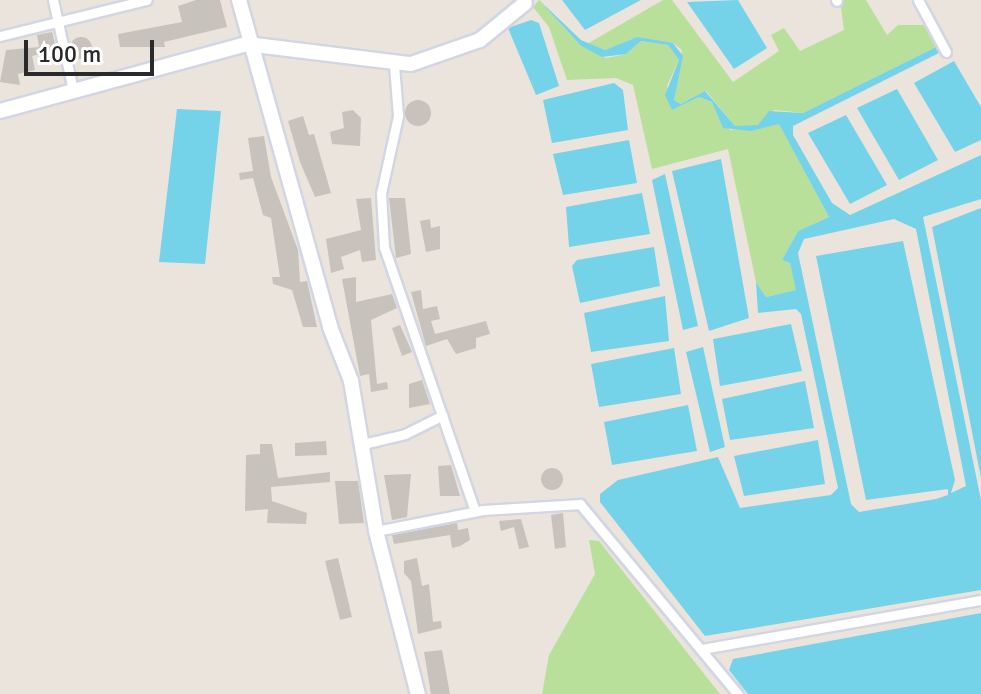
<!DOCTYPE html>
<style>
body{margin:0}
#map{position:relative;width:981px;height:694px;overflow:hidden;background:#ebe4dc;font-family:Signika,sans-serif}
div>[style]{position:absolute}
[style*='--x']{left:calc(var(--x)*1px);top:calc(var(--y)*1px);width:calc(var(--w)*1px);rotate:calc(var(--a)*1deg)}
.green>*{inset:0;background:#b8e09b}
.water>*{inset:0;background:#74d3e9}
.building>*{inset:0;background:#c7c2bb}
.round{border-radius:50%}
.roads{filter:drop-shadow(2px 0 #d2d6e2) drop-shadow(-2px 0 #d2d6e2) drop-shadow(0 2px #d2d6e2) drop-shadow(0 -2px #d2d6e2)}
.street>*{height:9px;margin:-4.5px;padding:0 4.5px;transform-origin:4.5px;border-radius:4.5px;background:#fff}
.secondary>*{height:14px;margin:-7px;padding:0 7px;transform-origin:7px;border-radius:7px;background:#fff}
span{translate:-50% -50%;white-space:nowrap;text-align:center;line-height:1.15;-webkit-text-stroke:7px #fff;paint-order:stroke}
.scale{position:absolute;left:24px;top:40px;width:130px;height:36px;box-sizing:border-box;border:4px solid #2a2a2a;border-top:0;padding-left:10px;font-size:24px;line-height:28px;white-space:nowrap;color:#2a2a2a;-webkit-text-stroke:6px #fff;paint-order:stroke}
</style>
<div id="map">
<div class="green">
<i style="clip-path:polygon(539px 0,581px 46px,606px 58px,626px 54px,641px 41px,668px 45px,679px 60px,667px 86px,672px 110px,699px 97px,712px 102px,730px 130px,779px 123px,829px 217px,798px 231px,782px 260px,790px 263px,797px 290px,766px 297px,756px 282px,728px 149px,652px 169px,633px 85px,616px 78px,567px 80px,549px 27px,533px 7px)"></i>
<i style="clip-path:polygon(663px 0,672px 0,733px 82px,779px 51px,771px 35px,784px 28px,800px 51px,844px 30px,840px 0,866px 0,887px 35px,898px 25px,925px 25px,936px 47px,803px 113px,774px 110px,758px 126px,735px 126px,706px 91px,681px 104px,674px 100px,682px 50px,673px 43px,632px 39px,605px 50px,587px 44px)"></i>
<i style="clip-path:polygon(589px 540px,599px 541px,720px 694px,542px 694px,549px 655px,595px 574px)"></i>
</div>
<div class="water">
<i style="clip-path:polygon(evenodd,539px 0,581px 40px,605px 50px,637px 37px,673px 43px,683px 56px,674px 100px,681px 104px,705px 91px,735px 126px,758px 125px,769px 111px,803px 113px,936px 47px,939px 53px,793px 126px,793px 135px,832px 203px,850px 215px,981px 155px,981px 199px,923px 217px,981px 500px,981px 590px,705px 636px,600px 502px,600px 494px,618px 480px,718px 457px,740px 508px,831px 495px,838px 488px,801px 314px,796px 309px,758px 313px,756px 282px,766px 297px,796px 290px,790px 263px,782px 260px,798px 231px,829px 217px,779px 124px,751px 131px,723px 128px,712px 102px,699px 97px,672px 110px,665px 95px,679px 60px,668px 45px,641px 41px,626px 54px,602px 57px,581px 46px,539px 0,894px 219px,916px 229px,966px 486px,951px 493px,955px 480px,903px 241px,816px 256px,866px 500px,948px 489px,948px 495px,936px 499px,859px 512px,851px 504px,798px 253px,804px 239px,894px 219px)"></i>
<i style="clip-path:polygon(562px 0,641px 0,585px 30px)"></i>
<i style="clip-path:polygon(738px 0,767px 48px,734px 69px,687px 2px)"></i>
<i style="clip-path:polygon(531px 20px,539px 23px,559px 86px,536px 95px,508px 28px)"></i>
<i style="clip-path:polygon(954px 61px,981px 107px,981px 140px,955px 152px,914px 83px)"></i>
<i style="clip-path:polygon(614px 83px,623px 90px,628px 130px,552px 143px,543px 100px)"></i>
<i style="clip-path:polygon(897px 89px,938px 160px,899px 180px,857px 108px)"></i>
<i style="clip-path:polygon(177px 109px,221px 111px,205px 264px,159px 262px)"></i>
<i style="clip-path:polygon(846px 115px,887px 185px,850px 204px,808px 133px)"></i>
<i style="clip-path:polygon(629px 140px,637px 183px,563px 195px,553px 154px)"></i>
<i style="clip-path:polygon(721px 159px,749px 318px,709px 331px,672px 171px)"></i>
<i style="clip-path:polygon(665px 174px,698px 326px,683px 330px,652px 180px)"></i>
<i style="clip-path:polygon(642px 193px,650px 234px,569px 247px,566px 207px)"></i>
<i style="clip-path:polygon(981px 208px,981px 478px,932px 227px)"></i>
<i style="clip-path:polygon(654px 247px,660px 286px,580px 303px,572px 266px,577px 260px)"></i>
<i style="clip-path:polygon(665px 296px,669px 341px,591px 352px,584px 313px)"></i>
<i style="clip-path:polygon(791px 324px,802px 371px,720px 386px,713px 339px)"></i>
<i style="clip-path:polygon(703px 347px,725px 447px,710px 452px,686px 352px)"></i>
<i style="clip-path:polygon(674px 348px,681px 394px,599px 407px,591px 364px)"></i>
<i style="clip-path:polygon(805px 381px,814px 428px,730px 440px,722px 399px)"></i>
<i style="clip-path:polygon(688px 405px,697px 451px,612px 465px,604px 422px)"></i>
<i style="clip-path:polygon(818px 440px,825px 484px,744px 496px,734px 456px)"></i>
<i style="clip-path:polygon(981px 613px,981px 694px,748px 694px,729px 670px,733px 659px)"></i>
</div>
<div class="building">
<i style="clip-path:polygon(196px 0,220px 0,227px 27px,164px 42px,165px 47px,120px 47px,118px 34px,182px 22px,178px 6px)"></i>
<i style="clip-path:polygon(52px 32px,57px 51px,32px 56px,35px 70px,18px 74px,20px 85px,0 82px,6px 50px,39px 47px,37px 35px)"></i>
<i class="round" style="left:70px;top:37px;width:22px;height:22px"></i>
<i class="round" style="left:405px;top:100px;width:26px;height:26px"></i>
<i style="clip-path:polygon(353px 110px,361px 118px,360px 146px,332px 144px,330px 132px,344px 128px,342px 112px)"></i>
<i style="clip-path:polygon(303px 116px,309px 135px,314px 134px,331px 193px,315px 197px,300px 162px,288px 121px)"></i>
<i style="clip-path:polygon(264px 136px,271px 177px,298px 250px,300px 282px,307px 281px,317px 327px,303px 327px,292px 290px,273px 284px,272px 277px,280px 277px,271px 218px,263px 215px,253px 178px,240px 180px,239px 173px,253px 171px,248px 138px)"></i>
<i style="clip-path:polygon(371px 198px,376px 260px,362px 262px,360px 250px,341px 257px,344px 269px,331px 273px,326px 239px,361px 230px,356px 199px)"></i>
<i style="clip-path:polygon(389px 198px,405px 198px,411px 254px,396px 258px)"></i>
<i style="clip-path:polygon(430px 219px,431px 228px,440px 226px,440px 249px,426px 252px,420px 221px)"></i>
<i style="clip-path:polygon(356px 277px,356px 302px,392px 294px,397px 308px,371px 320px,377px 384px,387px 382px,388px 389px,371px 392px,369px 374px,360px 376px,342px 279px)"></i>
<i style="clip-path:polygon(421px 290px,423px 309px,437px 306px,440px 319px,431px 321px,435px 334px,486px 321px,490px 334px,476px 338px,476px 348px,456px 354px,447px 339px,426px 346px,411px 292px)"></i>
<i style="clip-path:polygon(400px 325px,412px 352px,402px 356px,392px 328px)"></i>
<i style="clip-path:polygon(422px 380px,430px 404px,409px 408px,409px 384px)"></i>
<i style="clip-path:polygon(326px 441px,327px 455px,295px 456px,295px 443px)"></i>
<i style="clip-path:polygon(260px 444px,272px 444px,278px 478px,330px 472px,330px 482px,271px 487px,272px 501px,307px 513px,306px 524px,267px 523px,268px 509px,245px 511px,246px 455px,260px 454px)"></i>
<i style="clip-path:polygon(451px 465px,460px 496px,440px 496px,438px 466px)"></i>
<i class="round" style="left:541px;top:468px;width:22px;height:22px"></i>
<i style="clip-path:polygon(411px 474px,407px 517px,392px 520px,384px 475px)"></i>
<i style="clip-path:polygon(335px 481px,358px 481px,364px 523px,339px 524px)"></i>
<i style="clip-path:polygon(563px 513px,566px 547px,555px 549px,551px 515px)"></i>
<i style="clip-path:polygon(521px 519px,529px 547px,519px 549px,514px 527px,501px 531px,499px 521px)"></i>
<i style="clip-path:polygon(457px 523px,458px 530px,468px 528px,470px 540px,460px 546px,452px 548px,450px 535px,394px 544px,392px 535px)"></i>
<i style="clip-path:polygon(338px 558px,352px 617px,340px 620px,325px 561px)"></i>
<i style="clip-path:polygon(417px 558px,422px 586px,429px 584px,433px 622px,441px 621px,442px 628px,418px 634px,411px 581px,404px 573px,404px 561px)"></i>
<i style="clip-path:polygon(442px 650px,450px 694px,431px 694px,424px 652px)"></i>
</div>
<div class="roads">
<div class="street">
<i style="--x:53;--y:0;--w:92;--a:77.5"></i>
<i style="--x:836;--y:0;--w:1;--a:45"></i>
<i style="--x:918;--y:0;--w:59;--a:61.7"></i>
<i style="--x:0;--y:36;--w:151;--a:-13.8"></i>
<i style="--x:394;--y:65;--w:51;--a:85.5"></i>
<i style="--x:398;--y:116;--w:79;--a:102.4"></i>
<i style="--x:381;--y:193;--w:54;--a:86.8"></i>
<i style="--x:384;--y:247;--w:279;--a:71"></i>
<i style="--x:363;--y:444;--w:43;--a:-13.4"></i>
<i style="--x:405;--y:434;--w:42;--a:-26.6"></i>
<i style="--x:376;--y:531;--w:109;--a:-11.1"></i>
<i style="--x:483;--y:510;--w:97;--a:-3.5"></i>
<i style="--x:580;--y:504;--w:247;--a:50.3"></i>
<i style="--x:702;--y:649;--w:283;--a:-10"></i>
</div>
<div class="secondary">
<i style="--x:239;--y:0;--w:339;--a:74.4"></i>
<i style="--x:330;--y:327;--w:58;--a:68.7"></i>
<i style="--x:351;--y:381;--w:152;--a:80.5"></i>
<i style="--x:376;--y:531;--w:168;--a:75.6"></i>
<i style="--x:0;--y:111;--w:256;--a:-15.2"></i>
<i style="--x:247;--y:44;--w:165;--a:7"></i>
<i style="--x:411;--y:64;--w:73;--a:-19.2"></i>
<i style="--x:480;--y:40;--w:58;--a:-39.4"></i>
</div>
</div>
<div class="scale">100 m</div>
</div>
